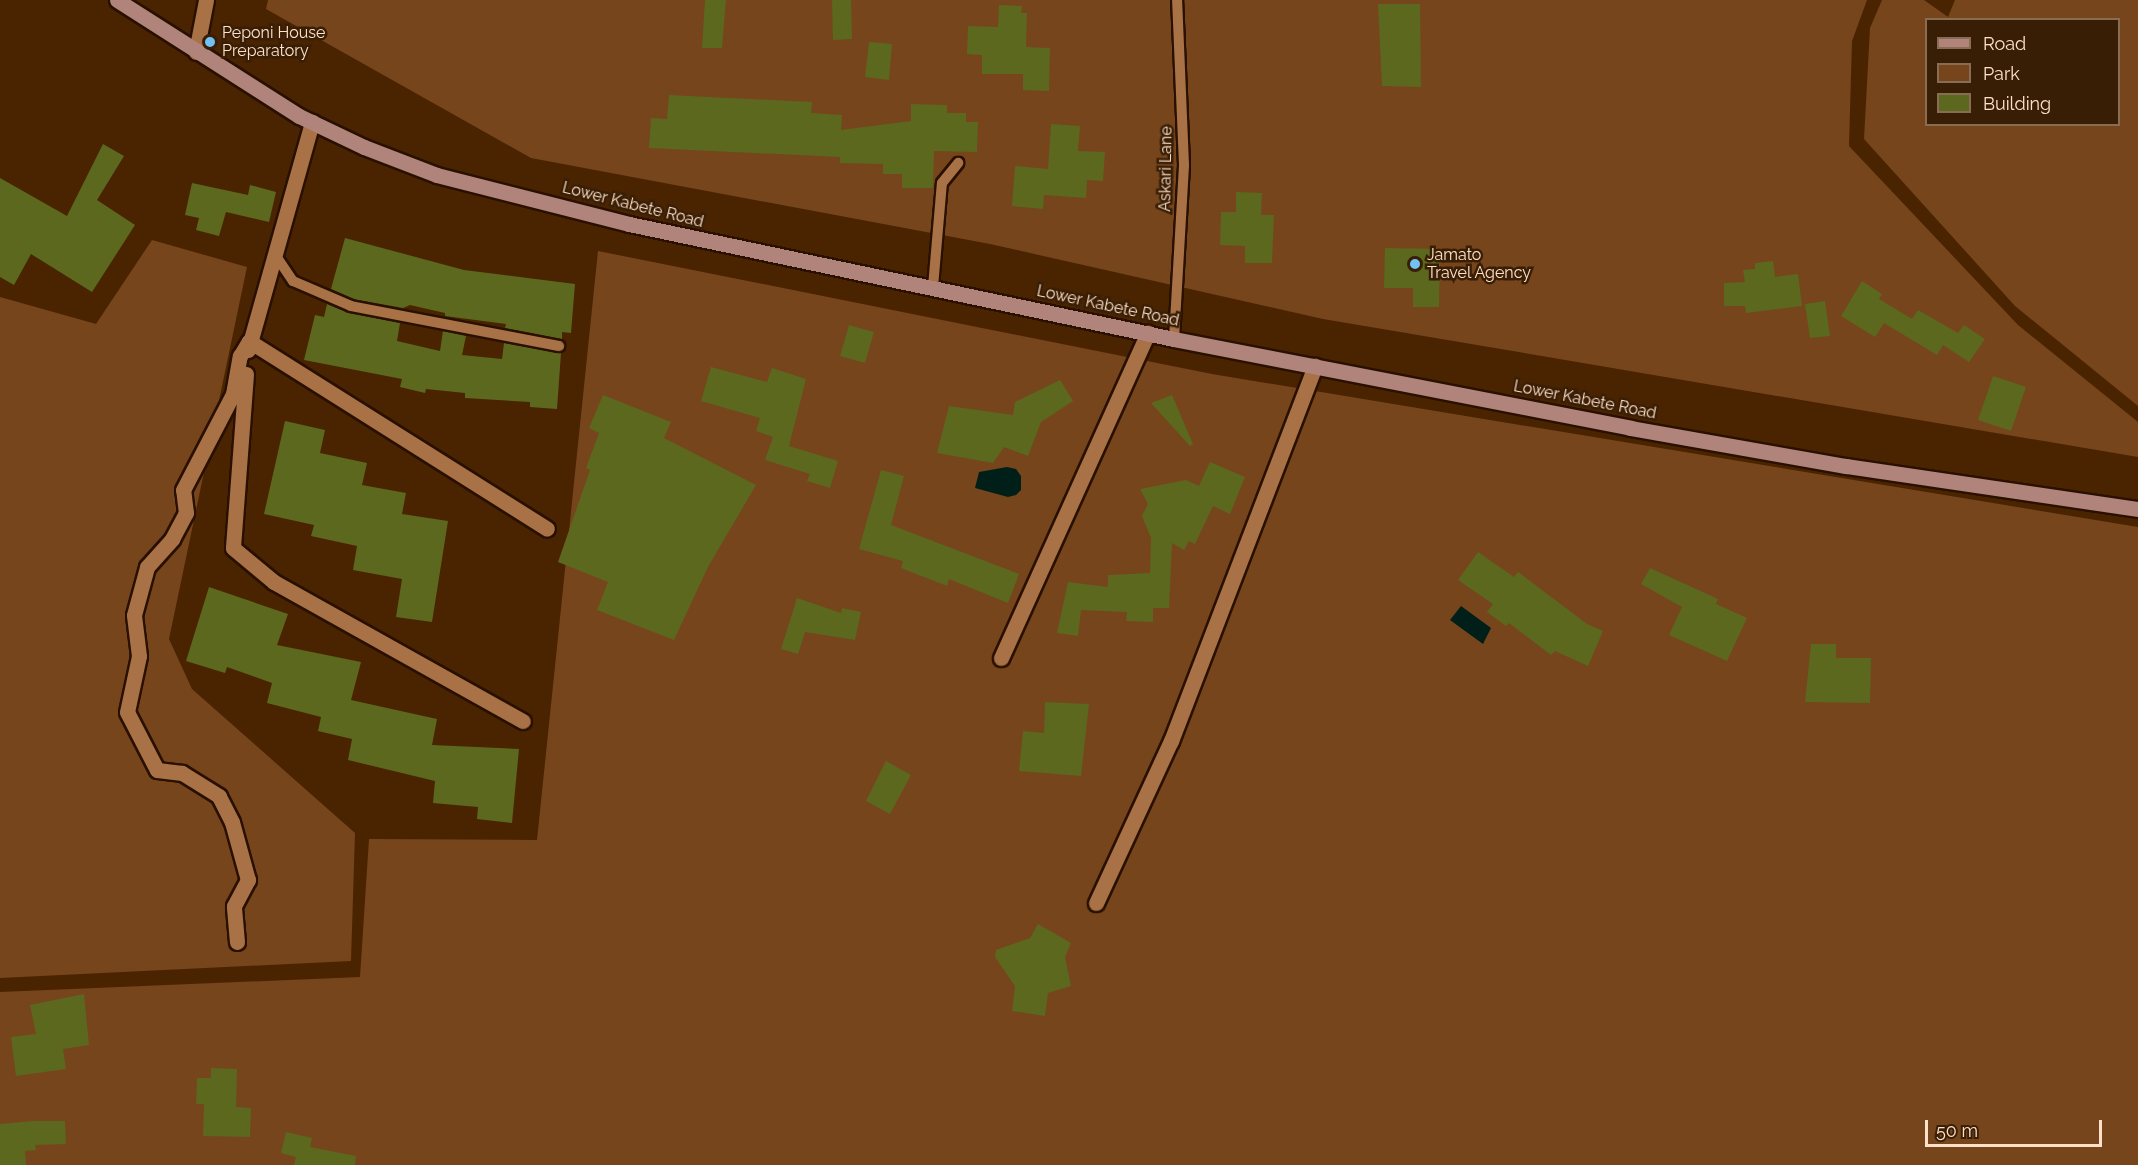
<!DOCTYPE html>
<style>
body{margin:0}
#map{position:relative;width:2138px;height:1165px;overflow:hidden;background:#4a2400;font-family:Raleway,sans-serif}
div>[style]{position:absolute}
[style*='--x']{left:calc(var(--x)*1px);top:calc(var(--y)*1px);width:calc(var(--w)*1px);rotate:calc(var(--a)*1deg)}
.green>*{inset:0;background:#76451c}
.water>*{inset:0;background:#001f19}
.building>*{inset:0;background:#5c681d}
.roads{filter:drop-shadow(2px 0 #291000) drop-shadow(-2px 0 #291000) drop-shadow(0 2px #291000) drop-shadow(0 -2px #291000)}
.lane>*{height:10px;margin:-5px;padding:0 5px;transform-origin:5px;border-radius:5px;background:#a97246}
.street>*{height:15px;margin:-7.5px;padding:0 7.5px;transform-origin:7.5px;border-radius:7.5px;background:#a97246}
.secondary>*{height:15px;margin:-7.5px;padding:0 7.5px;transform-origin:7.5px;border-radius:7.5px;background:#b1847b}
.dots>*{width:16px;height:16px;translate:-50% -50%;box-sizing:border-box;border:3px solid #391e06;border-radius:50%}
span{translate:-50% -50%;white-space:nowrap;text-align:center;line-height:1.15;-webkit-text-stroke:5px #391e06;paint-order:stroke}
.poi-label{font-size:16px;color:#ffe0c9}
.left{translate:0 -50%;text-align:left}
.street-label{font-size:16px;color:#ffe0c9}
.legend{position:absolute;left:1925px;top:18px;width:195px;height:108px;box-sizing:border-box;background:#391e06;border:2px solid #886c54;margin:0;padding:8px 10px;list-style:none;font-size:18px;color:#ffe0c9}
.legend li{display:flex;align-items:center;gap:12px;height:30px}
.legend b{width:30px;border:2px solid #886c54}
.scale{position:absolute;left:1925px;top:1120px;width:177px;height:27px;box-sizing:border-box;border:3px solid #ffe0c9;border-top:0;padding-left:8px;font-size:18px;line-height:21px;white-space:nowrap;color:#ffe0c9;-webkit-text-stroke:4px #391e06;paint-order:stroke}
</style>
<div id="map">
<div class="green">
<i style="clip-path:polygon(268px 0,1867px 0,1852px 41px,1849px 146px,2018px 325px,2138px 422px,2138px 457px,1323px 319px,990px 244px,531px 158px,266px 9px)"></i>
<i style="clip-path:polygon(evenodd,1882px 0,1924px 0,1948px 17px,1955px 0,2138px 0,2138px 406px,2015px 306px,1864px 139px,1870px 28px,1882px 0,1926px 20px,2118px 20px,2118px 124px,1926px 124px,1926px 20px)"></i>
<i style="clip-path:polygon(152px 240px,247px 267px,169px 639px,192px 689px,355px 833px,351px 961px,0 978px,0 297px,96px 324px)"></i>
<i style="clip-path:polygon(598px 251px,1212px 374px,2138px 527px,2138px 1165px,0 1165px,0 992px,360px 977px,369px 839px,537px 840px)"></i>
</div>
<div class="water">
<i style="clip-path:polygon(1007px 467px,1016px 469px,1021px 476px,1021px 490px,1016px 495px,1008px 497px,975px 488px,979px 472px)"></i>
<i style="clip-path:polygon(1461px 606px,1491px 628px,1483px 644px,1450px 620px)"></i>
</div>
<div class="building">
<i style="clip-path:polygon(705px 0,726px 0,722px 48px,702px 48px)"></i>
<i style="clip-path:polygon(832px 0,851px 0,852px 39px,833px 40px)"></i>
<i style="clip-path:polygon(1378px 4px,1420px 4px,1421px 87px,1382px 86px)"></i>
<i style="clip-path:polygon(999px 5px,1022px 6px,1021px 13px,1027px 13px,1026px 47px,1050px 48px,1049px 91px,1023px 90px,1023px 74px,982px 74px,982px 55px,967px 54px,968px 26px,998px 27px)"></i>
<i style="clip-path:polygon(869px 42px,892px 44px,889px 80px,865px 77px)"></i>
<i style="clip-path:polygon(669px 95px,812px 102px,811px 113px,842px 115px,841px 130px,911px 121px,911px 104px,947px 105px,947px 113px,966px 113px,966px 122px,978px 122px,977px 152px,934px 151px,933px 188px,902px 188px,902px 174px,883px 174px,883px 164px,840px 163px,840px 157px,649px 148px,651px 118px,667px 119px)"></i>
<i style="clip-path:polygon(1051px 124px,1080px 126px,1078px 151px,1105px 152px,1103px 181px,1087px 180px,1086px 198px,1044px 195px,1043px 209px,1012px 206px,1015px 166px,1048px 169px)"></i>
<i style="clip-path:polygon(103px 144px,124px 156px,97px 200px,135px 225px,92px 292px,31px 254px,14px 285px,0 277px,0 178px,67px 216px)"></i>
<i style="clip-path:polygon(192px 183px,248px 195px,250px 185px,276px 192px,269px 222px,226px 212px,219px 236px,196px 230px,199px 218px,185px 215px)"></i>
<i style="clip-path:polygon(1236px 192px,1262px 193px,1261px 215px,1274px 215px,1272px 263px,1245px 263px,1245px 246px,1220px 245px,1221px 212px,1236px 212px)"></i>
<i style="clip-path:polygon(345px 238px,464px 270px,575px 284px,571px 333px,562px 332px,562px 339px,505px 328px,506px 324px,445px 316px,445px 313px,410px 305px,403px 308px,353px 299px,331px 289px)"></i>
<i style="clip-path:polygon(1385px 248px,1440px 249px,1439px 307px,1413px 307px,1413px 288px,1384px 288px)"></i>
<i style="clip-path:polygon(1773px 261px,1775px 277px,1798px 274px,1802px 306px,1746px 313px,1745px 306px,1724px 306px,1724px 283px,1745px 282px,1743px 270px,1755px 269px,1755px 263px)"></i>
<i style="clip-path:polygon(1862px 281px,1882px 294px,1879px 299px,1912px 319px,1918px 310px,1958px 333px,1964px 325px,1985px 339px,1969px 362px,1943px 345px,1937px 355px,1884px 323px,1875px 337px,1841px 316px)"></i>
<i style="clip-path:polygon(1825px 301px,1830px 336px,1810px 338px,1805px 304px)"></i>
<i style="clip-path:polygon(327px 304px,349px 313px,400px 323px,397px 341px,440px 351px,443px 331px,466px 336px,462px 355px,502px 359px,504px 343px,561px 353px,557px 409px,530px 407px,530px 402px,465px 398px,465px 393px,426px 389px,425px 393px,400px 387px,402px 379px,304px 360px,315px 315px,324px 317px)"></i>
<i style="clip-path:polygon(849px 325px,874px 332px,865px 363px,840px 356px)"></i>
<i style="clip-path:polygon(711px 367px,767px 382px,772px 368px,806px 379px,789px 446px,838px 461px,830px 488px,807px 481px,810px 474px,765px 460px,773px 437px,756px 431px,760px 418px,701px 401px)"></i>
<i style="clip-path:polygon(1993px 376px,2026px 387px,2011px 431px,1978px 420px)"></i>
<i style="clip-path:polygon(1060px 380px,1073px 401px,1041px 422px,1028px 456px,1004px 447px,993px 463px,937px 453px,949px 406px,1013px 415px,1015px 402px)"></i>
<i style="clip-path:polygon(603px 395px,671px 422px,664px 438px,756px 485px,708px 567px,674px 640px,597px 610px,608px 582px,558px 562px,590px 470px,586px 468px,599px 433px,589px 428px)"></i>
<i style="clip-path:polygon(1172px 395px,1193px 444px,1190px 446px,1151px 403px)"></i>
<i style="clip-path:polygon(285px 421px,325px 430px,320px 453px,367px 463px,362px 485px,406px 493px,402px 514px,448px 521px,432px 622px,396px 617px,402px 579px,353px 570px,357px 546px,311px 536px,314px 525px,264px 514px)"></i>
<i style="clip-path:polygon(1210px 462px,1245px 477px,1230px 514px,1213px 506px,1195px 544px,1189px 541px,1184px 550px,1172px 543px,1169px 608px,1153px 608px,1153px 622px,1126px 621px,1127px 612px,1081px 610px,1078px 636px,1057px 633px,1068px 582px,1108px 587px,1108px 575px,1150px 573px,1151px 538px,1142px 516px,1148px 504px,1140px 489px,1186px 480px,1199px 486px)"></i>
<i style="clip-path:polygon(881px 470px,904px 476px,891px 525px,1019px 574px,1008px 603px,949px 579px,947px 586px,901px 568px,903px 561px,859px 549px)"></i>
<i style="clip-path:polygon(1478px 552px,1514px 577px,1518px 572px,1587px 624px,1603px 631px,1588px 666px,1555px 651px,1551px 655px,1509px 623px,1506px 626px,1487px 612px,1493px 604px,1458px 580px)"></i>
<i style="clip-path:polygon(1650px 568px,1718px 599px,1716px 604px,1747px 618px,1727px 661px,1669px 635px,1682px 607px,1641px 584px)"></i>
<i style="clip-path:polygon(209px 587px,288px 614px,277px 645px,361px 662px,351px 700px,437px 719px,432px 745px,519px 749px,512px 823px,477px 819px,478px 807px,433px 803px,435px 781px,348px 760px,352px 739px,318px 731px,321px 717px,267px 703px,272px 683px,227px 667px,225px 673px,186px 661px)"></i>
<i style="clip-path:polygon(797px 598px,841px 613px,842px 608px,861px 612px,855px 640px,805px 632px,798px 654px,781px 649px)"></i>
<i style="clip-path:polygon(1811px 644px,1836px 644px,1836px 658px,1871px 658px,1870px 703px,1805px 702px)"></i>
<i style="clip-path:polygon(1045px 702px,1089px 704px,1081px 776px,1019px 771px,1023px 731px,1044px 733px)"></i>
<i style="clip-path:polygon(886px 761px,911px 775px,890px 814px,866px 801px)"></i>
<i style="clip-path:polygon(1038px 924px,1071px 943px,1065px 957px,1071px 986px,1048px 993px,1045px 1016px,1012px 1011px,1015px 986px,995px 957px,996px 950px,1030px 938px)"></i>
<i style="clip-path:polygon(84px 994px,89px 1045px,63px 1049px,66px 1069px,16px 1076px,11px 1037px,36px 1034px,30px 1005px)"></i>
<i style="clip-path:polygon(211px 1068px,237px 1069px,236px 1107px,251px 1108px,250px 1137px,203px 1136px,204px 1104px,196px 1104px,197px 1078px,211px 1078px)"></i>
<i style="clip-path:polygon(33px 1121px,65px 1121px,66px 1144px,35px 1145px,36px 1150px,25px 1151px,26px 1165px,0 1165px,0 1124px)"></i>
<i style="clip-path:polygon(286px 1132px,312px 1138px,310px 1147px,356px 1156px,355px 1165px,294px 1165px,296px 1157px,281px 1153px)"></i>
</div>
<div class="roads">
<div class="lane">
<i style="--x:274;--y:253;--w:34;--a:56"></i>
<i style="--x:293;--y:281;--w:63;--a:23.3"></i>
<i style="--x:351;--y:306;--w:212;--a:10.9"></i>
<i style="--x:933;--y:287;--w:104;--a:-85.1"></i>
<i style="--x:942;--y:183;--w:26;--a:-51"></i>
<i style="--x:1174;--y:339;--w:174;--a:-86.7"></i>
<i style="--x:1184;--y:165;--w:165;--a:-92.4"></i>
</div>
<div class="street">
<i style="--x:196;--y:52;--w:53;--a:-79.1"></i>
<i style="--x:248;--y:350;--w:237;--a:-74.3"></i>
<i style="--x:246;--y:374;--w:174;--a:94.3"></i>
<i style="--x:233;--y:548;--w:53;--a:39.7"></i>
<i style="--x:274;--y:582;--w:285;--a:29.2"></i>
<i style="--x:1001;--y:658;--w:357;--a:-65.7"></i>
<i style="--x:1096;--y:903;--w:179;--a:-65.2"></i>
<i style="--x:1171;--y:741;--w:402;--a:-69"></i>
<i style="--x:237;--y:942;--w:36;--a:-95"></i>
<i style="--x:234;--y:906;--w:30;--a:-62"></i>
<i style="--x:248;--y:880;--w:60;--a:-105.4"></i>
<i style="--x:232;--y:822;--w:29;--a:-117"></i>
<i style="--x:219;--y:796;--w:44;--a:-148.1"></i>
<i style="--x:182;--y:773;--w:25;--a:-173"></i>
<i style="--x:157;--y:770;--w:65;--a:-117.3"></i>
<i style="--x:127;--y:712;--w:57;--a:-77.9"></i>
<i style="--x:139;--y:656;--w:41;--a:-97"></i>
<i style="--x:134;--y:615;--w:50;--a:-74.8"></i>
<i style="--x:147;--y:567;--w:38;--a:-48"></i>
<i style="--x:172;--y:539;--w:30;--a:-62"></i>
<i style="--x:186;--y:513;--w:23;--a:-97"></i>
<i style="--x:183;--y:490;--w:108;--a:-62.5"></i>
<i style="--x:233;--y:394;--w:39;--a:-80"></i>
<i style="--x:240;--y:356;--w:17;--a:-59"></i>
<i style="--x:249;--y:341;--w:352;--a:32.2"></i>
</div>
<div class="secondary">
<i style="--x:117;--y:0;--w:216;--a:32.5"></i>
<i style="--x:299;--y:116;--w:72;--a:25.5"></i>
<i style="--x:364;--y:147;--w:78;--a:21"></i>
<i style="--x:437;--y:175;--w:198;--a:14.3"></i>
<i style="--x:629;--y:224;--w:557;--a:11.92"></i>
<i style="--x:1174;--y:339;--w:465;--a:11"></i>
<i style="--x:1630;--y:428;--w:219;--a:10"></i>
<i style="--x:1846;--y:466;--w:295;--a:8.4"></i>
</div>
</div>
<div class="dots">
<i style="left:210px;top:42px;background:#71c1f4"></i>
<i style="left:1415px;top:264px;background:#71c1f4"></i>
</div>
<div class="poi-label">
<span class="left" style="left:222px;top:42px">Peponi House<br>Preparatory</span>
<span class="left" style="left:1427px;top:264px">Jamato<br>Travel Agency</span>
</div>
<div class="street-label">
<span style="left:1166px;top:169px;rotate:-89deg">Askari Lane</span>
<span style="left:633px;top:205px;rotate:14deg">Lower Kabete Road</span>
<span style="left:1108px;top:306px;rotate:12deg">Lower Kabete Road</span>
<span style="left:1585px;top:400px;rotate:11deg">Lower Kabete Road</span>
</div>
<ul class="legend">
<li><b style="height:8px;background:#b1847b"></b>Road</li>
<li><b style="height:16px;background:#76451c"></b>Park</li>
<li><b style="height:16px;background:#5c681d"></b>Building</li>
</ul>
<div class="scale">50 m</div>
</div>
